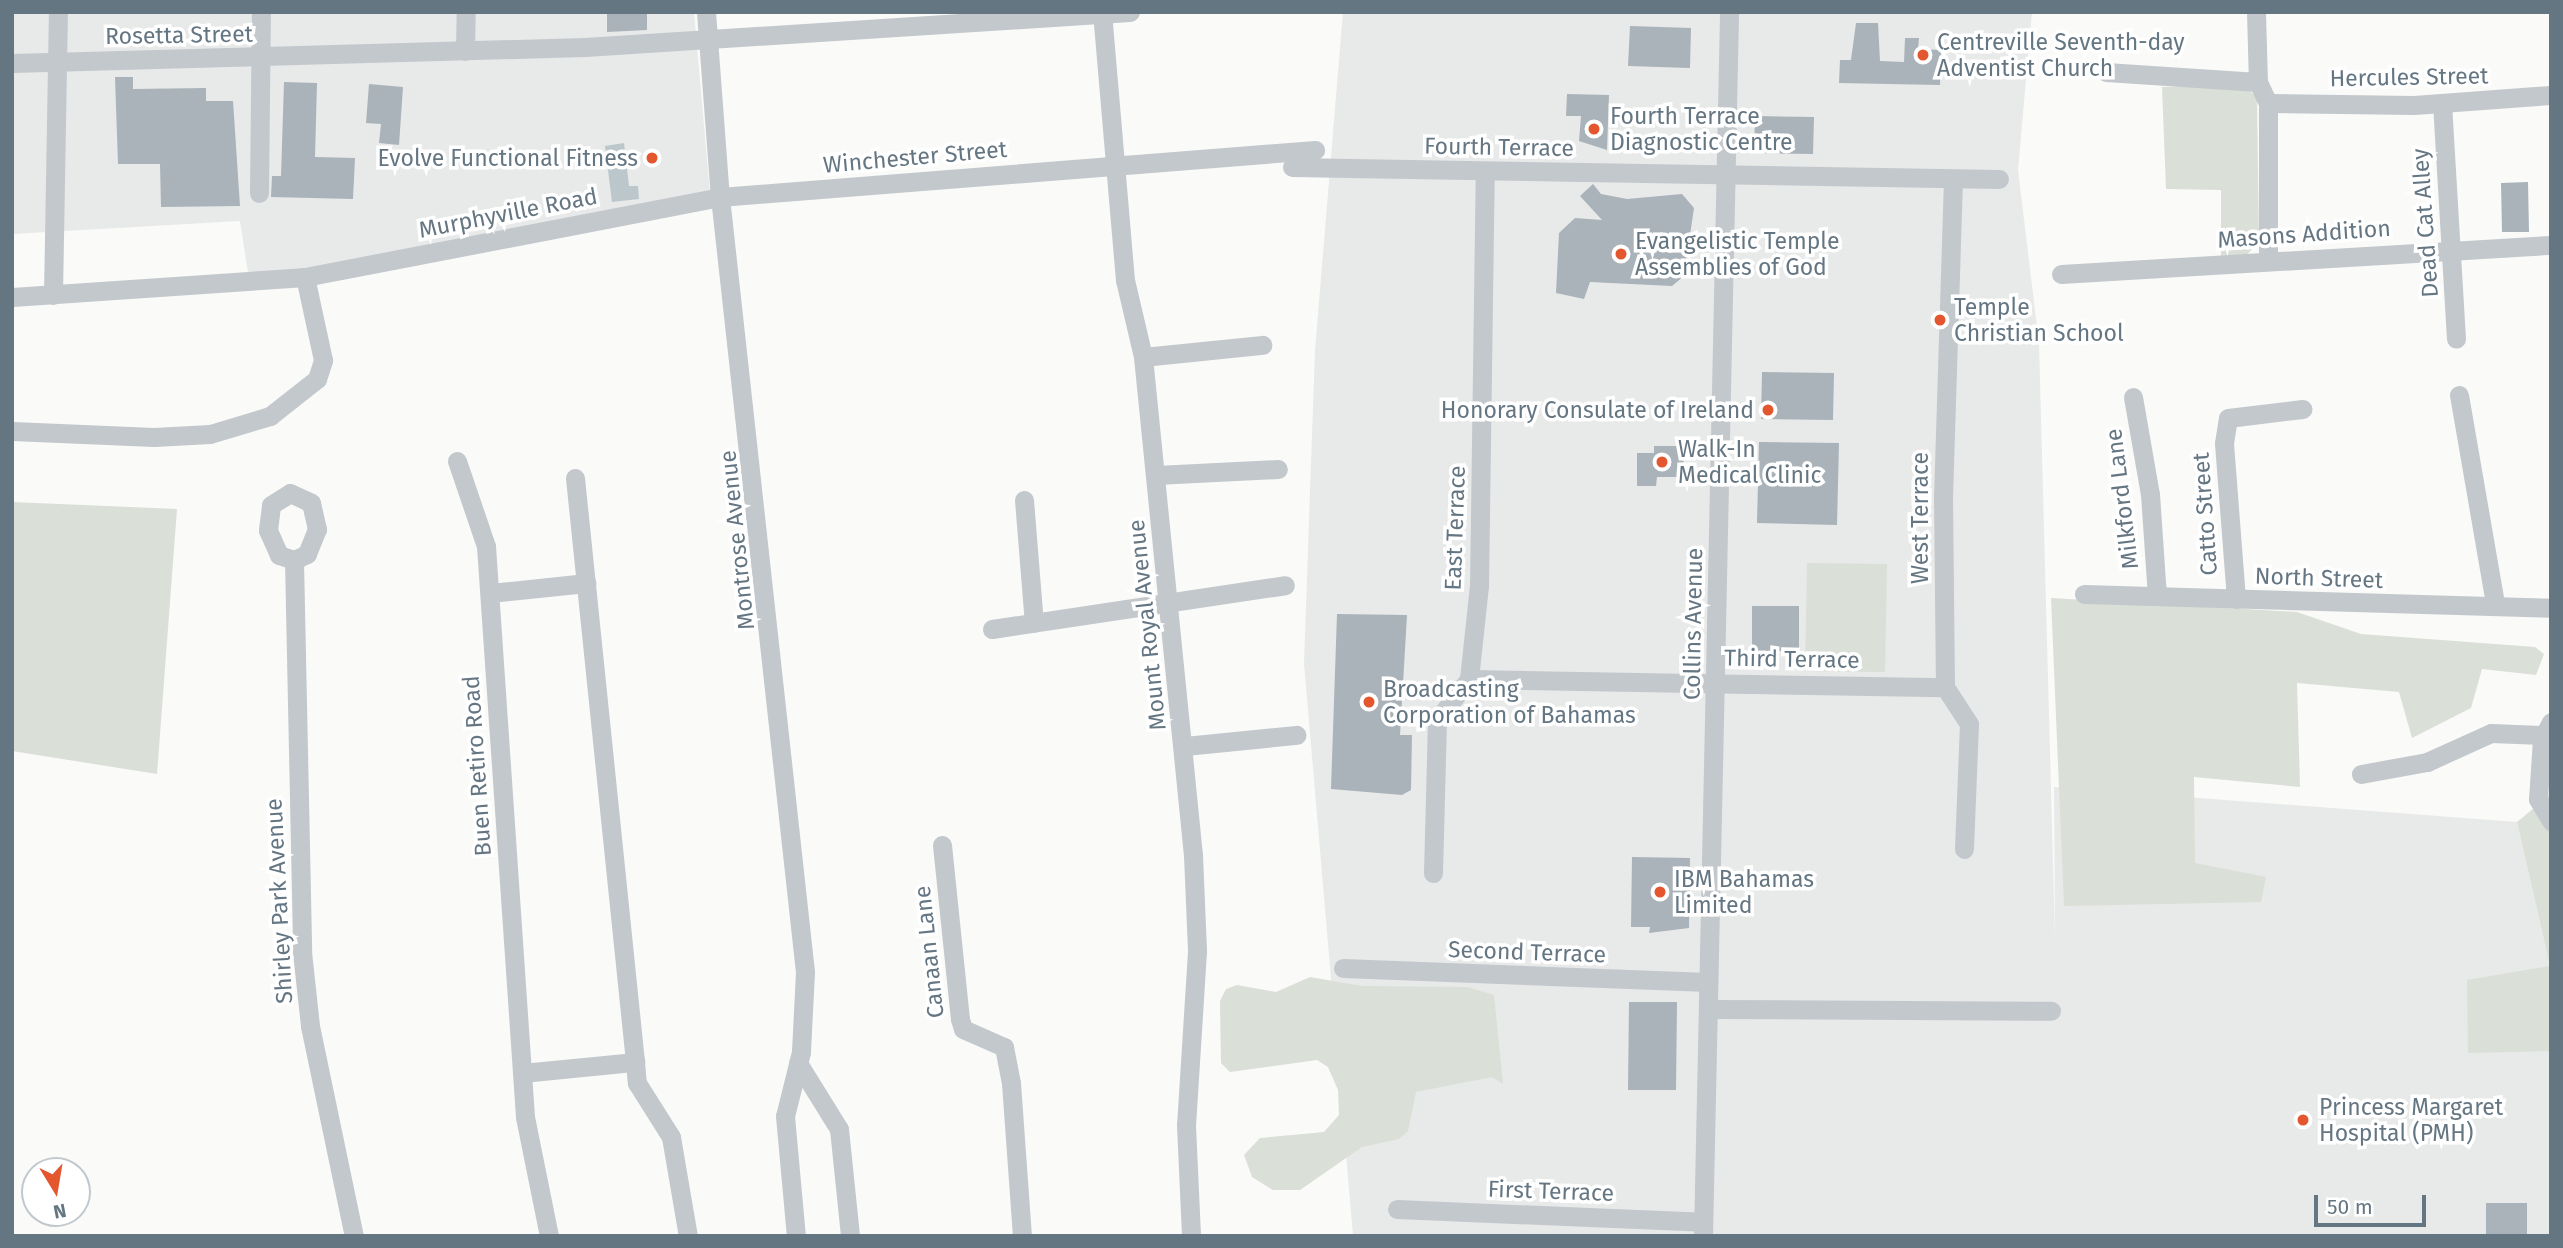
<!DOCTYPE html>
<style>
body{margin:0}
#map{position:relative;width:2563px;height:1248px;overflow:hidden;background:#fafaf8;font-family:"Fira Sans",sans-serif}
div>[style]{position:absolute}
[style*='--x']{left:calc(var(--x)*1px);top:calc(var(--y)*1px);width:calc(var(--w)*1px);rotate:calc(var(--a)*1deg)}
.built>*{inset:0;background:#e8e9e9}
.green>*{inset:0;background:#dadfd7}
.water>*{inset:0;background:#bbc7cb}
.building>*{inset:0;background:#aab3b9}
.minor>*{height:19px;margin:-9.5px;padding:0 9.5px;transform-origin:9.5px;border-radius:9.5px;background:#c3c8cc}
.dots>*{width:19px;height:19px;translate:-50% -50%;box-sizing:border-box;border:4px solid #fff;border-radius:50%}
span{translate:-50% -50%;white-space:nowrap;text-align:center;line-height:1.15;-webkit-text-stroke:7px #fff;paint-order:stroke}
.street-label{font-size:23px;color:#657683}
.poi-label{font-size:23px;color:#657683}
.left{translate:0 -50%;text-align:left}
.right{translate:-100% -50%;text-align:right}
.frame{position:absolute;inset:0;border:14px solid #657683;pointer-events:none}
.north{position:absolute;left:21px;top:1157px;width:70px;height:70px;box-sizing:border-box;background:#fff;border:2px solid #c1c8cd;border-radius:50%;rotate:169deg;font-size:19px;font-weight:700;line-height:28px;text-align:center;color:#657683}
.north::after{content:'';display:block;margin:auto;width:24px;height:32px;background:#e4572e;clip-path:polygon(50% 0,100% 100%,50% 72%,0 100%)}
.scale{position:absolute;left:2314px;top:1195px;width:112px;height:32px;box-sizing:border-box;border:4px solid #657683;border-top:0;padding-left:9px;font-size:21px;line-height:24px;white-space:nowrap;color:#657683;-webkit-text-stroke:5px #fff;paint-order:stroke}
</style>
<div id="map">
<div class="built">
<i style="clip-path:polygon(12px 12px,694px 12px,710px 193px,318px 268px,248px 273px,240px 221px,12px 234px)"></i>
<i style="clip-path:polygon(1343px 12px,2032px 12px,2018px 170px,2039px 343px,2055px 938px,2054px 787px,2517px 822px,2551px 970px,2551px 1236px,1353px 1236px,1304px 663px,1315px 350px)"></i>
</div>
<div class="green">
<i style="clip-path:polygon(2243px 85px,2257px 97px,2259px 241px,2246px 256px,2221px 256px,2221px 190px,2166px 189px,2162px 87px)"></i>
<i style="clip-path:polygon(12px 502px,177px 509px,157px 774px,12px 751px)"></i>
<i style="clip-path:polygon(1807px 563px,1887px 564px,1885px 672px,1805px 671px)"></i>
<i style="clip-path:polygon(2051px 598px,2297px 612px,2361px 634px,2535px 647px,2544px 654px,2536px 675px,2482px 669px,2471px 708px,2412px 738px,2399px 692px,2297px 683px,2300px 787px,2194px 777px,2195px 863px,2266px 877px,2261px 902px,2064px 906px)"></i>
<i style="clip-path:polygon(2551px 794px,2551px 1051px,2468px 1053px,2467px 980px,2550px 966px,2517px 822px)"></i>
<i style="clip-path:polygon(1310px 977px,1362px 986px,1467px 987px,1494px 995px,1503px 1084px,1492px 1077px,1416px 1092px,1408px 1131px,1399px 1139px,1362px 1147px,1300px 1190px,1273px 1190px,1252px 1177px,1244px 1155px,1260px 1138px,1324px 1132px,1339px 1115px,1338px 1090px,1328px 1067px,1317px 1060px,1230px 1072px,1221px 1063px,1220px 1001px,1226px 989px,1237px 985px,1276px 992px)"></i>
</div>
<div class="water">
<i style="clip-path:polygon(624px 143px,629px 186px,638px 186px,639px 199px,612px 202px,605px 146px)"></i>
</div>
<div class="building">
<i style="clip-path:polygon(607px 12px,647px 12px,647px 30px,607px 32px)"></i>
<i style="clip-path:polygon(1856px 23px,1878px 23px,1880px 61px,1904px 62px,1905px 38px,1919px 38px,1918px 49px,1941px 50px,1940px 85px,1839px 83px,1840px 60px,1851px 60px)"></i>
<i style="clip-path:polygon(1630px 26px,1691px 28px,1690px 68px,1628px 66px)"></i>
<i style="clip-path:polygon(115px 77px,133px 77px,133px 89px,206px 88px,206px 101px,233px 101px,240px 206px,161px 207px,160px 164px,118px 164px)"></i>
<i style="clip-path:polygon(284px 82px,317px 83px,315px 157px,355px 158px,353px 199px,271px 197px,272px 176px,281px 176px)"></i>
<i style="clip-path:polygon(369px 84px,403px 87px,399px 145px,379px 143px,381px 124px,366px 123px)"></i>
<i style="clip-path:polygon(1567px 94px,1609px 95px,1607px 150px,1579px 141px,1581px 116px,1566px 116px)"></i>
<i style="clip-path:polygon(1755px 116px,1814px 117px,1813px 154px,1754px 153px)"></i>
<i style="clip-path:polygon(2528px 182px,2529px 232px,2502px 232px,2501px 183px)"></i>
<i style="clip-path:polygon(1593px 184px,1601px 194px,1627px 199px,1682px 194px,1694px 208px,1684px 276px,1672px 286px,1590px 282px,1584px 299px,1556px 293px,1559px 233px,1575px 218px,1602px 220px,1580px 196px)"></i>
<i style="clip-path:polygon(1762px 372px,1834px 373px,1833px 420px,1761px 419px)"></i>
<i style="clip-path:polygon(1759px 442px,1839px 443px,1837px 525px,1757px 523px)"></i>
<i style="clip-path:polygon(1654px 446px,1684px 446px,1683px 477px,1657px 477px,1656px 486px,1637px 486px,1637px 453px,1654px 453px)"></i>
<i style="clip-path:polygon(1752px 606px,1799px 606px,1799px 651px,1752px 651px)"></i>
<i style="clip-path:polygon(1337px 614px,1407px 615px,1400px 735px,1412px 735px,1411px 790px,1402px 795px,1331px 789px)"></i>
<i style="clip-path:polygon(1632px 857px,1690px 858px,1689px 928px,1649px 933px,1650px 927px,1631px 927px)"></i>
<i style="clip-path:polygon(1629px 1002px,1677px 1002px,1676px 1090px,1628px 1090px)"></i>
<i style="clip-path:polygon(2486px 1203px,2527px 1203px,2527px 1236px,2486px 1236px)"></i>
</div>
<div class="minor">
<i style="--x:706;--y:12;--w:186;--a:85.7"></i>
<i style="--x:720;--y:197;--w:780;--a:83.74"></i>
<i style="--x:805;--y:972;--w:80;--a:92.9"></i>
<i style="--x:801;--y:1052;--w:66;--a:104"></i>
<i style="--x:785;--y:1116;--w:121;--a:84.8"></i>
<i style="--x:1102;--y:12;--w:269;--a:85.1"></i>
<i style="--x:1125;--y:280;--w:79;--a:76.8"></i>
<i style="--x:1143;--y:357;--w:501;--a:84.27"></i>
<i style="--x:1193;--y:855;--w:96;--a:87.6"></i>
<i style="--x:1197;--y:951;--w:174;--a:93.6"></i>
<i style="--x:1186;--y:1125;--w:111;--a:87.4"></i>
<i style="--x:2256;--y:12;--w:70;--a:88.4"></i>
<i style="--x:2258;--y:82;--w:23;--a:65"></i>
<i style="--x:2268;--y:103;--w:158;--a:90"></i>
<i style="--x:465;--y:51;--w:39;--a:-89"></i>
<i style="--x:12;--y:63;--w:573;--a:-1.6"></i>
<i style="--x:585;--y:47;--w:546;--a:-3.67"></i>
<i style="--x:2106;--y:72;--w:152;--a:3.8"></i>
<i style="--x:2268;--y:103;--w:146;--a:0.8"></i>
<i style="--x:2414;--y:105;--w:137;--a:-4.2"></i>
<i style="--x:2442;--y:103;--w:236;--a:86.6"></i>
<i style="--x:1292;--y:167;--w:707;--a:0.97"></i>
<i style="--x:1953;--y:179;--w:318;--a:91.8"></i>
<i style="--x:1943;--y:497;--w:190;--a:89.4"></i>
<i style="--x:1945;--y:687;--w:44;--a:57"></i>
<i style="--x:1969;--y:724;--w:125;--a:92.3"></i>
<i style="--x:259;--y:193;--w:181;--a:-89.4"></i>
<i style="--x:2061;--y:274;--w:491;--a:-3.4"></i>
<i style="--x:53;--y:295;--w:283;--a:-89"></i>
<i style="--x:12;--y:297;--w:294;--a:-3.9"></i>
<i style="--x:305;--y:277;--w:423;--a:-10.9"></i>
<i style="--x:720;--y:197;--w:597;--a:-4.52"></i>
<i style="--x:1143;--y:357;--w:120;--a:-5.8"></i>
<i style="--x:2459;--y:395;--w:212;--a:80.2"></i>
<i style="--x:2133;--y:397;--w:98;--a:80.1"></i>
<i style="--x:2150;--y:494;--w:102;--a:86.1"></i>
<i style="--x:12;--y:431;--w:142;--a:2.4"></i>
<i style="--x:154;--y:437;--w:56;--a:-3.1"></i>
<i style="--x:210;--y:434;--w:63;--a:-16.7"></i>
<i style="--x:270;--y:416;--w:60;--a:-38.2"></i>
<i style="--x:317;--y:379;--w:20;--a:-72"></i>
<i style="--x:323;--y:360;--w:85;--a:-102.2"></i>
<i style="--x:457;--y:461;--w:90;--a:71.2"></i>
<i style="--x:486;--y:546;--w:572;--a:86.09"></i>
<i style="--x:525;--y:1117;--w:121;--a:78.6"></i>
<i style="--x:1156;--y:475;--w:122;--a:-2.8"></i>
<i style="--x:575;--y:478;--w:587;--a:84.13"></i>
<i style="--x:290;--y:493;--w:23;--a:25"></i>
<i style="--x:311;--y:503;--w:27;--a:77"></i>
<i style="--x:317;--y:529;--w:27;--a:112"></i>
<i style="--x:307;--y:554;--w:14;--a:155"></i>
<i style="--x:294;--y:560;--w:16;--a:-162"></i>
<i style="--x:279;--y:555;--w:27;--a:-114"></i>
<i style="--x:268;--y:530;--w:25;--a:-83"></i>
<i style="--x:271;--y:505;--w:22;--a:-32"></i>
<i style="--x:1024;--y:500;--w:123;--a:85.4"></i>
<i style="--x:294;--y:560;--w:392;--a:88.8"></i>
<i style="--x:302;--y:952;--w:74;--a:83.8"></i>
<i style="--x:310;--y:1026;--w:215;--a:78.2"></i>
<i style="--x:490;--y:593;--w:97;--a:-5.9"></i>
<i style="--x:2084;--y:594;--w:467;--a:1.7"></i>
<i style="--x:2236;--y:599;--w:156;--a:-94.4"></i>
<i style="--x:2224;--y:443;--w:25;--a:-81"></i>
<i style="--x:2228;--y:418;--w:75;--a:-6.9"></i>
<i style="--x:992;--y:629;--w:296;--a:-8.5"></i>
<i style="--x:1469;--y:679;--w:476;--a:1"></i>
<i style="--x:2551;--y:722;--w:19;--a:118"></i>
<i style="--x:2542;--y:739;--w:60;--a:93.8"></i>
<i style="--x:2538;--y:799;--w:26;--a:59"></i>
<i style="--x:1185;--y:746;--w:112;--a:-5.7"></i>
<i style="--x:2361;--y:774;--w:67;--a:-10.3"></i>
<i style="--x:2427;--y:762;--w:70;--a:-24.4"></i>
<i style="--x:2491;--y:733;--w:53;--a:2.2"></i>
<i style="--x:942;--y:845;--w:175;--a:84.1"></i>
<i style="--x:960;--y:1019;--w:10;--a:73"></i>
<i style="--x:963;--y:1029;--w:45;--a:23.7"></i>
<i style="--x:1004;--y:1047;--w:37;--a:79"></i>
<i style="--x:1011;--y:1083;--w:153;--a:85.9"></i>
<i style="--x:1433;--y:873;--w:153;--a:-88.5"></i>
<i style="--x:1437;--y:720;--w:52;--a:-52"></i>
<i style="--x:1469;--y:679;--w:94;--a:-83.9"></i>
<i style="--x:1479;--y:586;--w:414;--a:-89.2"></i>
<i style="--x:1343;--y:968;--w:365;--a:2.2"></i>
<i style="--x:1708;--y:1009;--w:343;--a:0.3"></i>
<i style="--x:798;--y:1063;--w:78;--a:58.2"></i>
<i style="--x:839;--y:1129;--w:108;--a:84.1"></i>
<i style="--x:522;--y:1073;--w:114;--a:-5.6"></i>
<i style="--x:635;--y:1062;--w:21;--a:85"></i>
<i style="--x:637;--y:1083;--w:64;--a:57.8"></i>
<i style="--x:671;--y:1137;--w:100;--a:80.3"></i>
<i style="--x:1397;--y:1209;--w:306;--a:2.4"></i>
<i style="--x:1703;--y:1236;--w:1224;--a:-88.78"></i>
</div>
<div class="dots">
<i style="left:1923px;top:55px;background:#e4572e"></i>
<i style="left:1594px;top:129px;background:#e4572e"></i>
<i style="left:652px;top:158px;background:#e4572e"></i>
<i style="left:1621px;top:254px;background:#e4572e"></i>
<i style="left:1940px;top:320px;background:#e4572e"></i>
<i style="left:1768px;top:410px;background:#e4572e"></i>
<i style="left:1662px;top:462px;background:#e4572e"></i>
<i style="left:1369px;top:702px;background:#e4572e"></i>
<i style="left:1660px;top:892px;background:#e4572e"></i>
<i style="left:2303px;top:1120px;background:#e4572e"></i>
</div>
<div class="street-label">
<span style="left:179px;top:35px;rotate:-1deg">Rosetta Street</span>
<span style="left:2409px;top:77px;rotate:-1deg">Hercules Street</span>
<span style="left:1499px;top:147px;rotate:1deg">Fourth Terrace</span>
<span style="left:915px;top:157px;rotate:-5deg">Winchester Street</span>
<span style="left:508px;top:213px;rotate:-11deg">Murphyville Road</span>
<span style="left:2425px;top:223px;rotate:-94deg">Dead Cat Alley</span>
<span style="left:2304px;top:234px;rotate:-4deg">Masons Addition</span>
<span style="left:2122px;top:499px;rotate:-97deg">Milkford Lane</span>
<span style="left:2205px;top:514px;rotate:-94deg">Catto Street</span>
<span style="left:1920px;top:518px;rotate:-90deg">West Terrace</span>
<span style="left:1455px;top:528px;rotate:-88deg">East Terrace</span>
<span style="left:737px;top:540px;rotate:-96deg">Montrose Avenue</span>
<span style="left:2319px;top:578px;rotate:2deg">North Street</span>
<span style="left:1693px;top:624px;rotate:-89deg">Collins Avenue</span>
<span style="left:1147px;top:625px;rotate:-96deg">Mount Royal Avenue</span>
<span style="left:1792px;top:659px;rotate:1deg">Third Terrace</span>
<span style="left:477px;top:766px;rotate:-94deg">Buen Retiro Road</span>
<span style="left:279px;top:901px;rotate:-93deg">Shirley Park Avenue</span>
<span style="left:929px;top:952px;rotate:-96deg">Canaan Lane</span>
<span style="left:1527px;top:952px;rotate:2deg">Second Terrace</span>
<span style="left:1551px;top:1191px;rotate:2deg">First Terrace</span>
</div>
<div class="poi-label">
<span class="left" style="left:1937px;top:55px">Centreville Seventh-day<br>Adventist Church</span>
<span class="left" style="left:1610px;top:129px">Fourth Terrace<br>Diagnostic Centre</span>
<span class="right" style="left:638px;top:158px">Evolve Functional Fitness</span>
<span class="left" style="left:1635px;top:254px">Evangelistic Temple<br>Assemblies of God</span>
<span class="left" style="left:1954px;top:320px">Temple<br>Christian School</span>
<span class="right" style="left:1754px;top:410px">Honorary Consulate of Ireland</span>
<span class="left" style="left:1678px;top:462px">Walk-In<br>Medical Clinic</span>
<span class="left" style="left:1383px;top:702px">Broadcasting<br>Corporation of Bahamas</span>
<span class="left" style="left:1674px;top:892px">IBM Bahamas<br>Limited</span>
<span class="left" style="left:2319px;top:1120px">Princess Margaret<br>Hospital (PMH)</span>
</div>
<div class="frame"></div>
<div class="north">N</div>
<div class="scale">50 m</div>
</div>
